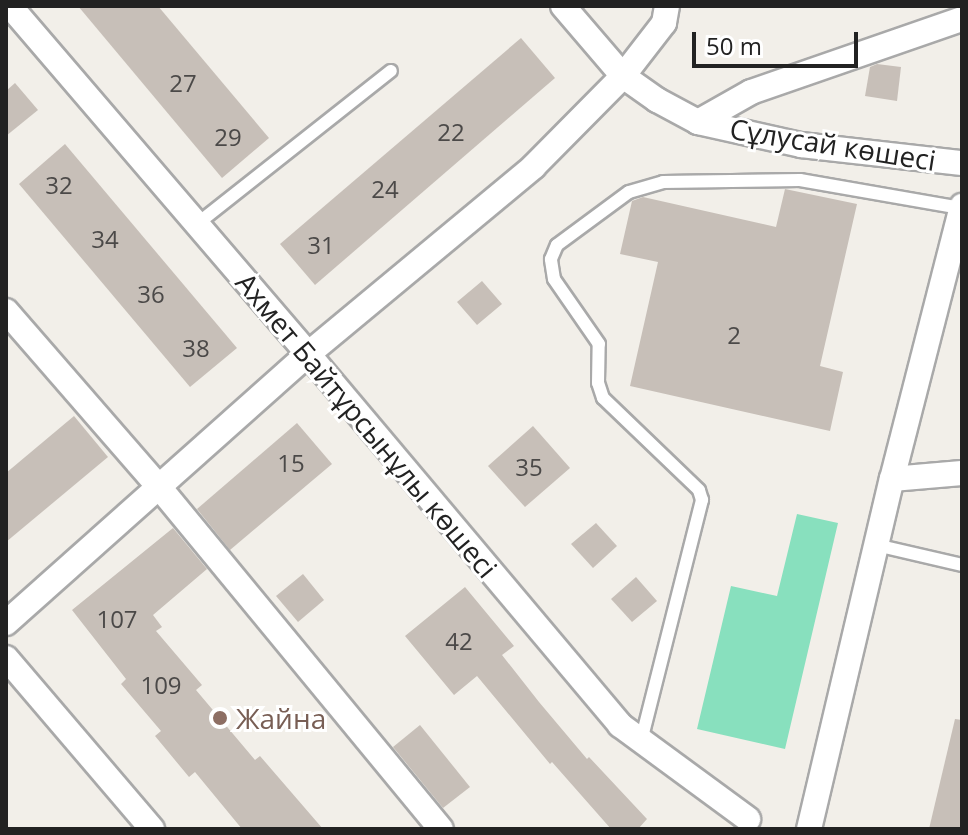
<!DOCTYPE html>
<meta charset="utf-8">
<style>
body{margin:0}
#map{position:relative;width:968px;height:835px;overflow:hidden;background:#f2efe9;font-family:"Open Sans",sans-serif}
div>[style]{position:absolute}
[style*='--x']{left:calc(var(--x)*1px);top:calc(var(--y)*1px);width:calc(var(--w)*1px);rotate:calc(var(--a)*1deg)}
.pitch>*{inset:0;background:#88e0be}
.building>*{inset:0;background:#c7bfb8}
.roads{filter:drop-shadow(2px 0 #a9a9a9) drop-shadow(-2px 0 #a9a9a9) drop-shadow(0 2px #a9a9a9) drop-shadow(0 -2px #a9a9a9)}
.lane>*{height:12px;margin:-6px;padding:0 6px;transform-origin:6px;border-radius:6px;background:#fff}
.street>*{height:24px;margin:-12px;padding:0 12px;transform-origin:12px;border-radius:12px;background:#fff}
.dots>*{width:22px;height:22px;translate:-50% -50%;box-sizing:border-box;border:4px solid #fff;border-radius:50%}
span{translate:-50% -50%;white-space:nowrap;text-align:center;line-height:1.15;-webkit-text-stroke:6px #fff;paint-order:stroke}
.number-label{font-size:24px;color:#4b4948}
.number-label span{-webkit-text-stroke-width:0}
.street-label{font-size:28px;color:#222}
.education-label{font-size:28px;color:#785e54}
.left{translate:0 -50%;text-align:left}
.frame{position:absolute;inset:0;border:8px solid #222;pointer-events:none}
.scale{position:absolute;left:692px;top:32px;width:166px;height:36px;box-sizing:border-box;border:4px solid #222;border-top:0;padding-left:10px;font-size:24px;line-height:28px;white-space:nowrap;color:#222;-webkit-text-stroke:6px #fff;paint-order:stroke}
</style>
<div id="map">
<div class="pitch">
<i style="clip-path:polygon(797px 514px,838px 523px,785px 749px,697px 729px,731px 586px,777px 596px)"></i>
</div>
<div class="building">
<i style="clip-path:polygon(78px 6px,158px 6px,269px 138px,222px 178px)"></i>
<i style="clip-path:polygon(521px 38px,555px 78px,315px 285px,280px 244px)"></i>
<i style="clip-path:polygon(877px 64px,901px 67px,897px 101px,865px 96px,870px 67px)"></i>
<i style="clip-path:polygon(15px 83px,38px 110px,6px 136px,6px 91px)"></i>
<i style="clip-path:polygon(65px 144px,237px 348px,190px 387px,19px 184px)"></i>
<i style="clip-path:polygon(785px 189px,857px 204px,820px 366px,843px 372px,830px 431px,630px 386px,658px 262px,620px 254px,632px 201px,643px 197px,776px 227px)"></i>
<i style="clip-path:polygon(482px 281px,502px 304px,477px 325px,457px 302px)"></i>
<i style="clip-path:polygon(74px 416px,108px 457px,6px 542px,6px 473px)"></i>
<i style="clip-path:polygon(297px 423px,332px 464px,230px 550px,197px 509px)"></i>
<i style="clip-path:polygon(533px 426px,570px 468px,525px 507px,488px 466px)"></i>
<i style="clip-path:polygon(596px 523px,617px 546px,593px 568px,571px 544px)"></i>
<i style="clip-path:polygon(173px 528px,207px 569px,153px 615px,162px 627px,156px 631px,202px 685px,196px 690px,255px 760px,260px 756px,323px 829px,242px 829px,195px 772px,189px 777px,155px 736px,161px 731px,121px 684px,126px 679px,72px 610px)"></i>
<i style="clip-path:polygon(303px 574px,324px 600px,298px 622px,276px 596px)"></i>
<i style="clip-path:polygon(636px 577px,657px 601px,632px 622px,611px 599px)"></i>
<i style="clip-path:polygon(465px 587px,514px 646px,502px 655px,539px 702px,587px 759px,589px 757px,647px 819px,638px 829px,611px 829px,552px 762px,550px 764px,477px 676px,454px 695px,405px 636px)"></i>
<i style="clip-path:polygon(955px 719px,962px 720px,962px 829px,929px 829px)"></i>
<i style="clip-path:polygon(420px 725px,470px 787px,443px 808px,393px 747px)"></i>
</div>
<div class="roads">
<div class="lane">
<i style="--x:197;--y:224;--w:247;--a:-38.3"></i>
<i style="--x:876;--y:545;--w:88;--a:13.1"></i>
<i style="--x:641;--y:741;--w:249;--a:-75.8"></i>
<i style="--x:702;--y:500;--w:10;--a:-107"></i>
<i style="--x:699;--y:490;--w:133;--a:-136.2"></i>
<i style="--x:603;--y:398;--w:16;--a:-108"></i>
<i style="--x:598;--y:383;--w:39;--a:-89"></i>
<i style="--x:599;--y:344;--w:79;--a:-124.7"></i>
<i style="--x:554;--y:279;--w:20;--a:-99"></i>
<i style="--x:551;--y:259;--w:15;--a:-67"></i>
<i style="--x:557;--y:245;--w:89;--a:-36.4"></i>
<i style="--x:629;--y:192;--w:35;--a:-16"></i>
<i style="--x:663;--y:182;--w:137;--a:-0.8"></i>
<i style="--x:800;--y:180;--w:163;--a:9.9"></i>
</div>
<div class="street">
<i style="--x:10;--y:6;--w:458;--a:49.4"></i>
<i style="--x:308;--y:354;--w:485;--a:49.9"></i>
<i style="--x:620;--y:725;--w:159;--a:36.3"></i>
<i style="--x:563;--y:6;--w:92;--a:49.4"></i>
<i style="--x:623;--y:76;--w:42;--a:35.2"></i>
<i style="--x:657;--y:100;--w:47;--a:28.2"></i>
<i style="--x:698;--y:122;--w:106;--a:12.6"></i>
<i style="--x:801;--y:145;--w:162;--a:6.4"></i>
<i style="--x:698;--y:122;--w:61;--a:-29.5"></i>
<i style="--x:751;--y:92;--w:223;--a:-19.1"></i>
<i style="--x:6;--y:311;--w:233;--a:49"></i>
<i style="--x:159;--y:487;--w:443;--a:50.5"></i>
<i style="--x:892;--y:479;--w:70;--a:-4.9"></i>
<i style="--x:6;--y:623;--w:404;--a:-41.7"></i>
<i style="--x:308;--y:354;--w:293;--a:-39.7"></i>
<i style="--x:533;--y:167;--w:128;--a:-45.3"></i>
<i style="--x:623;--y:76;--w:67;--a:-52.3"></i>
<i style="--x:664;--y:23;--w:17;--a:-80"></i>
<i style="--x:6;--y:658;--w:225;--a:49.5"></i>
<i style="--x:809;--y:829;--w:360;--a:-76.7"></i>
<i style="--x:892;--y:479;--w:282;--a:-75.6"></i>
</div>
</div>
<div class="dots">
<i style="left:220px;top:718px;background:#8d6e63"></i>
</div>
<div class="number-label">
<span style="left:183px;top:83px">27</span>
<span style="left:451px;top:132px">22</span>
<span style="left:228px;top:137px">29</span>
<span style="left:59px;top:185px">32</span>
<span style="left:385px;top:189px">24</span>
<span style="left:105px;top:239px">34</span>
<span style="left:321px;top:245px">31</span>
<span style="left:151px;top:294px">36</span>
<span style="left:734px;top:335px">2</span>
<span style="left:196px;top:348px">38</span>
<span style="left:291px;top:463px">15</span>
<span style="left:529px;top:467px">35</span>
<span style="left:117px;top:619px">107</span>
<span style="left:459px;top:641px">42</span>
<span style="left:161px;top:685px">109</span>
</div>
<div class="street-label">
<span style="left:833px;top:144px;rotate:9deg">Сұлусай көшесі</span>
<span style="left:367px;top:425px;rotate:50deg">Ахмет Байтұрсынұлы көшесі</span>
</div>
<div class="education-label">
<span class="left" style="left:236px;top:718px">Жайна</span>
</div>
<div class="frame"></div>
<div class="scale">50 m</div>
</div>
